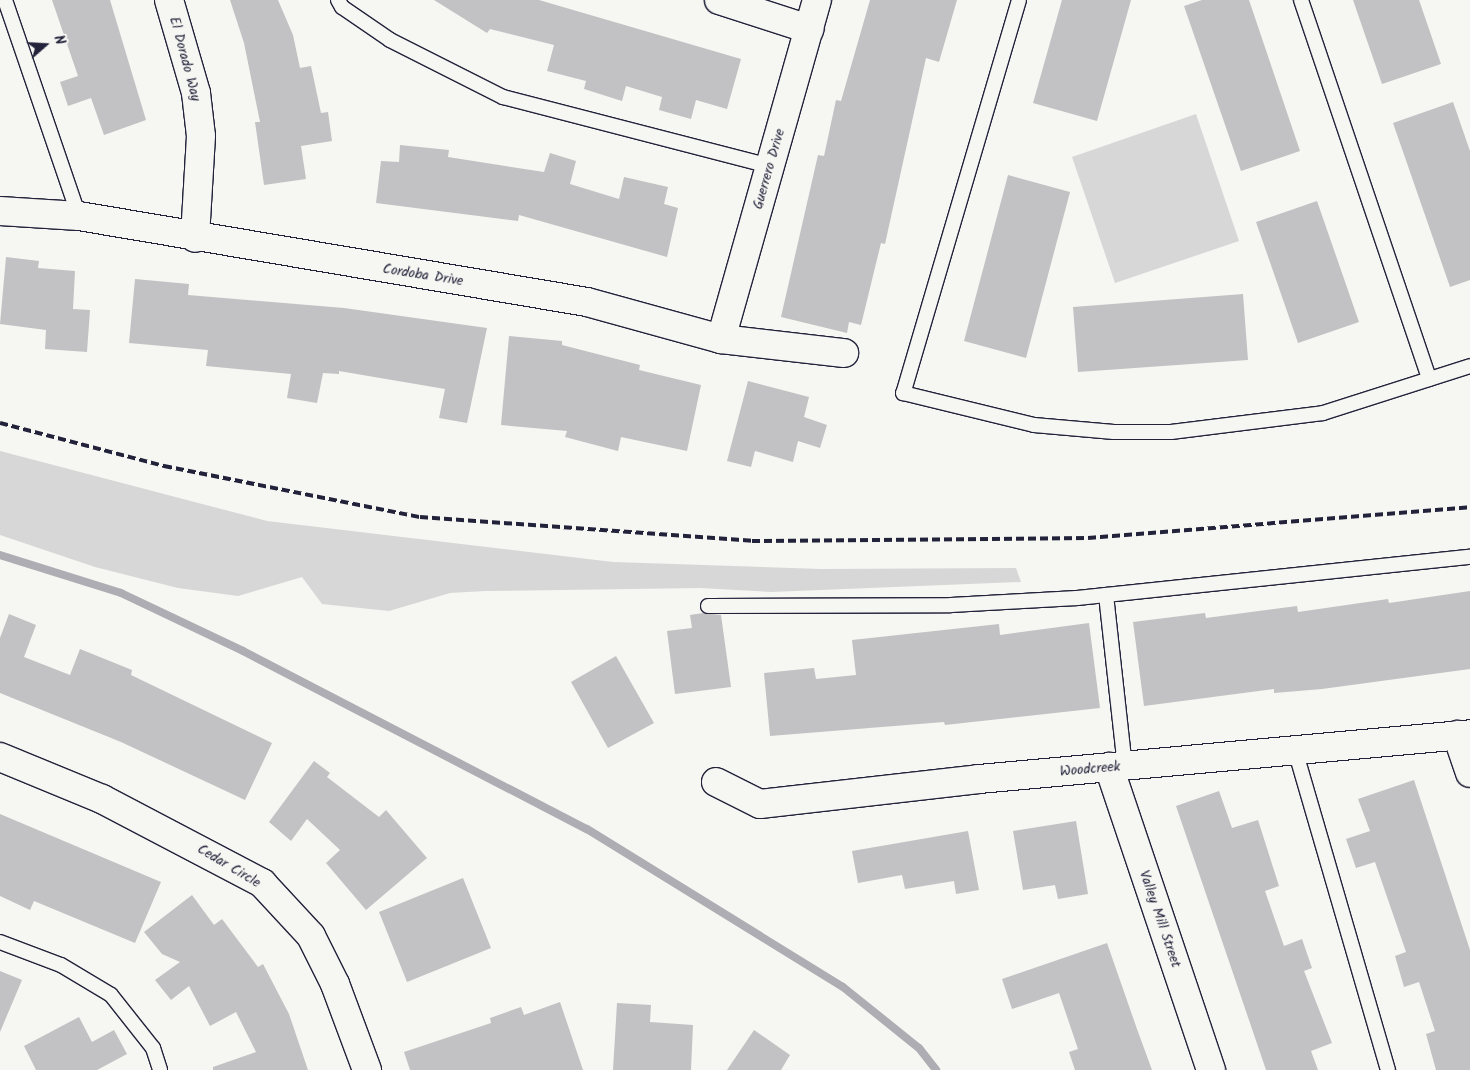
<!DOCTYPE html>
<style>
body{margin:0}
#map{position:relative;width:1470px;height:1070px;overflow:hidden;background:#f6f6f2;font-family:Kalam,sans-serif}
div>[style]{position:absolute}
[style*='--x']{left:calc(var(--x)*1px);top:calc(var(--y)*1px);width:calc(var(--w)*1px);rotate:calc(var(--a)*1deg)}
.green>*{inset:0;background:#d7d7d7}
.stream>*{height:8px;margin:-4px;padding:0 4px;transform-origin:4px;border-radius:4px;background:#adadb3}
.building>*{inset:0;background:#c2c2c4}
.roads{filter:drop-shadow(1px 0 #22223b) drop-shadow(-1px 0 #22223b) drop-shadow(0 1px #22223b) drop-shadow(0 -1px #22223b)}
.service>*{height:14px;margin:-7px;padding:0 7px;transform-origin:7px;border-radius:7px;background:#f6f6f2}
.minor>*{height:28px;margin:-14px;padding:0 14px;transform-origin:14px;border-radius:14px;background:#f6f6f2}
.rail>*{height:4px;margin-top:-2px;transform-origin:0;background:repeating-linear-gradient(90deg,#22223b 0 8px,transparent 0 12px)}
span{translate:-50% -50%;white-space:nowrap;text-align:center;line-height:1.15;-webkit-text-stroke:5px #f6f6f2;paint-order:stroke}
.street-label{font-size:14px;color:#22223b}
.north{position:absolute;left:20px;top:20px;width:50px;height:50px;-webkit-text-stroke:4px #f6f6f2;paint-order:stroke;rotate:71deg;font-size:14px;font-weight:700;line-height:20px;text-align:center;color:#22223b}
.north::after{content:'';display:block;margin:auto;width:18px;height:22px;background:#22223b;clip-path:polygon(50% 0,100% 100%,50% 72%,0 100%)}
</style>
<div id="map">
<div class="green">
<i style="clip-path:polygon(1196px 114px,1239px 241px,1115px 283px,1072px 157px)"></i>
<i style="clip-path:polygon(0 451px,267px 521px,613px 562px,821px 569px,1016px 568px,1021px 582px,771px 592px,700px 588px,485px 591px,450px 593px,389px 611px,322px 604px,302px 577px,238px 596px,178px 588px,95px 567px,0 535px)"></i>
</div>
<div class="stream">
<i style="--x:0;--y:555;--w:127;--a:17.4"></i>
<i style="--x:121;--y:593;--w:135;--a:25.4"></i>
<i style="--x:243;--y:651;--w:387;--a:27.4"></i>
<i style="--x:587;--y:829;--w:301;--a:31.7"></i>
<i style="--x:843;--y:987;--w:97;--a:38.8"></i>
<i style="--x:919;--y:1048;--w:28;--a:52"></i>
</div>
<div class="building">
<i style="clip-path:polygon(52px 0,110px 0,146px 120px,104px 135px,91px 98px,68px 106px,60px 82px,78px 76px)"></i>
<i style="clip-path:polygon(230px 0,278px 0,293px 35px,300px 68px,311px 66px,321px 113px,328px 112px,332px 141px,301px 146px,306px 179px,264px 185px,255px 122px,260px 122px,244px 43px)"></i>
<i style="clip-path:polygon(434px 0,539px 0,741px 59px,727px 109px,696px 100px,691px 119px,659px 110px,662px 97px,626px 86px,622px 101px,584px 89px,586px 81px,547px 71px,554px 45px,490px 29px,487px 33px)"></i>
<i style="clip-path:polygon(870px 0,957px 0,939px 62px,926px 58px,885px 244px,881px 243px,861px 325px,849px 322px,847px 333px,781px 317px,818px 155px,824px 156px,836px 100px,841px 101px)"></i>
<i style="clip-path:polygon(1062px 0,1131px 0,1097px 121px,1033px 103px)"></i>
<i style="clip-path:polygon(1202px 0,1249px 0,1300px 151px,1241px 171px,1184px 6px)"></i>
<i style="clip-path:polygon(1353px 0,1419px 0,1441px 64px,1382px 84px)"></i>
<i style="clip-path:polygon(1453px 102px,1470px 151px,1470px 280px,1450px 287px,1393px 123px)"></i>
<i style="clip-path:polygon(400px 145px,449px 150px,448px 157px,544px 172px,550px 153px,576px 161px,570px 184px,619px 199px,624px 177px,668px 187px,664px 204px,678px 208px,667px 257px,519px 215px,518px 221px,376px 203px,381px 161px,399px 162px)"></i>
<i style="clip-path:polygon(1008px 175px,1070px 192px,1026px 358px,964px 341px)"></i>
<i style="clip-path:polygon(1317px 201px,1359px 322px,1298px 343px,1256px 222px)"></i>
<i style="clip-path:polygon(6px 257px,39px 261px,38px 268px,75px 271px,73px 309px,90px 310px,87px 352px,45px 349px,46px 330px,0 324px)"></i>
<i style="clip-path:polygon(135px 279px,189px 284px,188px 295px,344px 308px,487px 328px,467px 423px,439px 418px,445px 389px,339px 371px,339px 374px,323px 373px,317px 403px,287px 398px,291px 374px,206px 366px,208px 350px,129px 343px)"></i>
<i style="clip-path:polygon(1243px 294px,1248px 360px,1078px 372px,1073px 307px)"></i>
<i style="clip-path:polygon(509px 336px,562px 341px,562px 345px,640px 365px,639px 370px,701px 385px,687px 451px,621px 437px,618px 451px,565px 437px,567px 431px,501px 425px)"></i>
<i style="clip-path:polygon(748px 381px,809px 397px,804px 417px,827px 425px,820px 448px,798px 441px,793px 462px,755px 451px,751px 467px,727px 461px)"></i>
<i style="clip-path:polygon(1470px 591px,1470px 669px,1322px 689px,1274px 693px,1274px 689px,1144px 706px,1133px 622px,1205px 613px,1206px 618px,1297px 606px,1298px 612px,1388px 599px,1389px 603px)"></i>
<i style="clip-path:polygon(703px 613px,721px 615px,731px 687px,675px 694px,667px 631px,692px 628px,690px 615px)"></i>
<i style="clip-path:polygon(9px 614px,36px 625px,24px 657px,70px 675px,80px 649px,132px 670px,131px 675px,272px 743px,245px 800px,121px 742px,0 693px,0 638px)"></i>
<i style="clip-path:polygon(1089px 623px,1100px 708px,945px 725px,944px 722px,770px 736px,764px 673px,814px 668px,816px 679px,856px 675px,852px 640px,999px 624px,1000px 635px)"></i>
<i style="clip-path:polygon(616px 656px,654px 723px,608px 748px,571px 682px)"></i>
<i style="clip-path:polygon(314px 761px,330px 773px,327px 777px,379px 817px,386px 810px,427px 858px,366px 910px,326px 863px,340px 850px,307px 819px,291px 841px,269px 822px)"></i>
<i style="clip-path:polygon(1414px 780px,1470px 950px,1470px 1070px,1436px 1070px,1426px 1034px,1435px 1031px,1419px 982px,1404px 987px,1395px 956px,1406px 952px,1375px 862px,1356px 868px,1346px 839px,1370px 831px,1358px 799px)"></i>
<i style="clip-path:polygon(1219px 791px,1232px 828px,1258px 820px,1279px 886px,1265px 891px,1284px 946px,1302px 939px,1312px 968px,1304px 971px,1332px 1043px,1311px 1051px,1318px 1070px,1266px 1070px,1176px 806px)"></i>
<i style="clip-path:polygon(0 814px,161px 882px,135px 943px,34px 901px,30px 910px,0 896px)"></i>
<i style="clip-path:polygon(1076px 821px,1088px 894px,1058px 899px,1055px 885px,1023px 890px,1013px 831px)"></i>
<i style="clip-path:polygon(968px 831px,979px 890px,956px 894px,954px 881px,905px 889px,902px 875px,858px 883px,852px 851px)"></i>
<i style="clip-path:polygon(463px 878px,491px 948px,407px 982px,379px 912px)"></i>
<i style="clip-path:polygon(192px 895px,214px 925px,222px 919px,258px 967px,263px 964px,289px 1014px,308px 1070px,213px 1070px,213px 1067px,256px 1052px,236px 1012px,210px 1026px,189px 986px,171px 1000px,155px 980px,180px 962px,162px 954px,144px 932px)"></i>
<i style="clip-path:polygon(1107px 943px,1137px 1029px,1152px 1070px,1075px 1070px,1069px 1052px,1078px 1049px,1059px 993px,1012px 1009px,1002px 979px)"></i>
<i style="clip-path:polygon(0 971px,22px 980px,0 1032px)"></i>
<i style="clip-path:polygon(560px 1002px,583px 1070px,410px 1070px,404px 1052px,491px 1023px,490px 1018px,521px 1007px,524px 1015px)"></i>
<i style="clip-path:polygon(617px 1003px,651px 1005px,650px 1022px,693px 1025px,691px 1070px,613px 1070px)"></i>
<i style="clip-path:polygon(79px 1017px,92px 1042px,114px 1030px,127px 1054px,97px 1070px,36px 1070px,24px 1046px)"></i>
<i style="clip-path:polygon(754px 1030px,790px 1055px,781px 1070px,727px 1070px)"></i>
</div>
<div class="roads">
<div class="service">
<i style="--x:5;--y:0;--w:228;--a:71.1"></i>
<i style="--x:338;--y:0;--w:8;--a:60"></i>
<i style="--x:342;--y:7;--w:58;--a:34.5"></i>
<i style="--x:390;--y:40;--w:127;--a:26.8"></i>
<i style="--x:503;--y:97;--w:276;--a:14.5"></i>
<i style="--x:1019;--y:0;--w:410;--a:106.4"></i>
<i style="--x:903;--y:393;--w:135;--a:13.7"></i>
<i style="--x:1034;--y:425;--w:80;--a:5"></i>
<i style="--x:1114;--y:432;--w:57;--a:0"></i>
<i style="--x:1171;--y:432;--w:153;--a:-7.1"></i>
<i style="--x:1323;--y:413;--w:154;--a:-17.7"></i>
<i style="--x:1301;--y:0;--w:400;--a:71.3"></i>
<i style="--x:1106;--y:595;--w:172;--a:83.7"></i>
<i style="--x:708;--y:606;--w:243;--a:-0.2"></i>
<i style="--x:951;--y:605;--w:126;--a:-3.2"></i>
<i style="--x:1077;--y:598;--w:395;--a:-6"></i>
<i style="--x:1295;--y:750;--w:333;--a:73.8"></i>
<i style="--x:0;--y:942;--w:65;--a:20.7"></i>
<i style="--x:61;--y:965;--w:58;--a:31"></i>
<i style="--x:111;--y:995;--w:68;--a:51.6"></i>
<i style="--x:153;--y:1048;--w:23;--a:72"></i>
</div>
<div class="minor">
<i style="--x:169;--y:0;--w:97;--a:73.8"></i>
<i style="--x:196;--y:93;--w:43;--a:83.4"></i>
<i style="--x:201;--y:136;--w:102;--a:93.4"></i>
<i style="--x:719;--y:0;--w:95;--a:17.9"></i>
<i style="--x:0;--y:211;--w:79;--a:3.6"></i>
<i style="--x:79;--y:216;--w:515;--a:9.61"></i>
<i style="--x:587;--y:302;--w:139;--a:15.4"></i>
<i style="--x:721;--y:339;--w:124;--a:6.5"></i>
<i style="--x:721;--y:339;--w:352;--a:-74.2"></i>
<i style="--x:1457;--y:735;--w:40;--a:71.1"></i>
<i style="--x:0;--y:757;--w:110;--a:22.4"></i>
<i style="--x:102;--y:799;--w:181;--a:27.7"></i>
<i style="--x:262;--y:883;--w:72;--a:47.2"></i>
<i style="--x:311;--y:936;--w:54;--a:63.4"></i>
<i style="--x:335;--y:984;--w:92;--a:69.6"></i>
<i style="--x:1109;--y:767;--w:320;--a:71.4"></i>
<i style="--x:716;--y:782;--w:49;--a:26.6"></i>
<i style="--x:760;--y:804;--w:220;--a:-6.5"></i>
<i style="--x:979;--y:779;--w:493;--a:-5.2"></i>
</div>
</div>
<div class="rail">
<i style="--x:0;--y:423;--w:170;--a:14.7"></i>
<i style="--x:164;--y:466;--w:261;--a:11.3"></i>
<i style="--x:420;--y:517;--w:333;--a:4.1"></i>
<i style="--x:752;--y:541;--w:336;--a:-0.5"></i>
<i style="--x:1088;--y:538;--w:383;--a:-4.6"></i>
</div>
<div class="street-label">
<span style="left:185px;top:59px;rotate:75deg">El Dorado Way</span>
<span style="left:769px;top:169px;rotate:-74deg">Guerrero Drive</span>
<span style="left:423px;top:275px;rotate:9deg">Cordoba Drive</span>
<span style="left:1090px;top:769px;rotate:-5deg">Woodcreek</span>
<span style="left:229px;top:866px;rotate:31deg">Cedar Circle</span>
<span style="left:1160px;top:919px;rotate:71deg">Valley Mill Street</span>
</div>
<div class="north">N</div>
</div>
